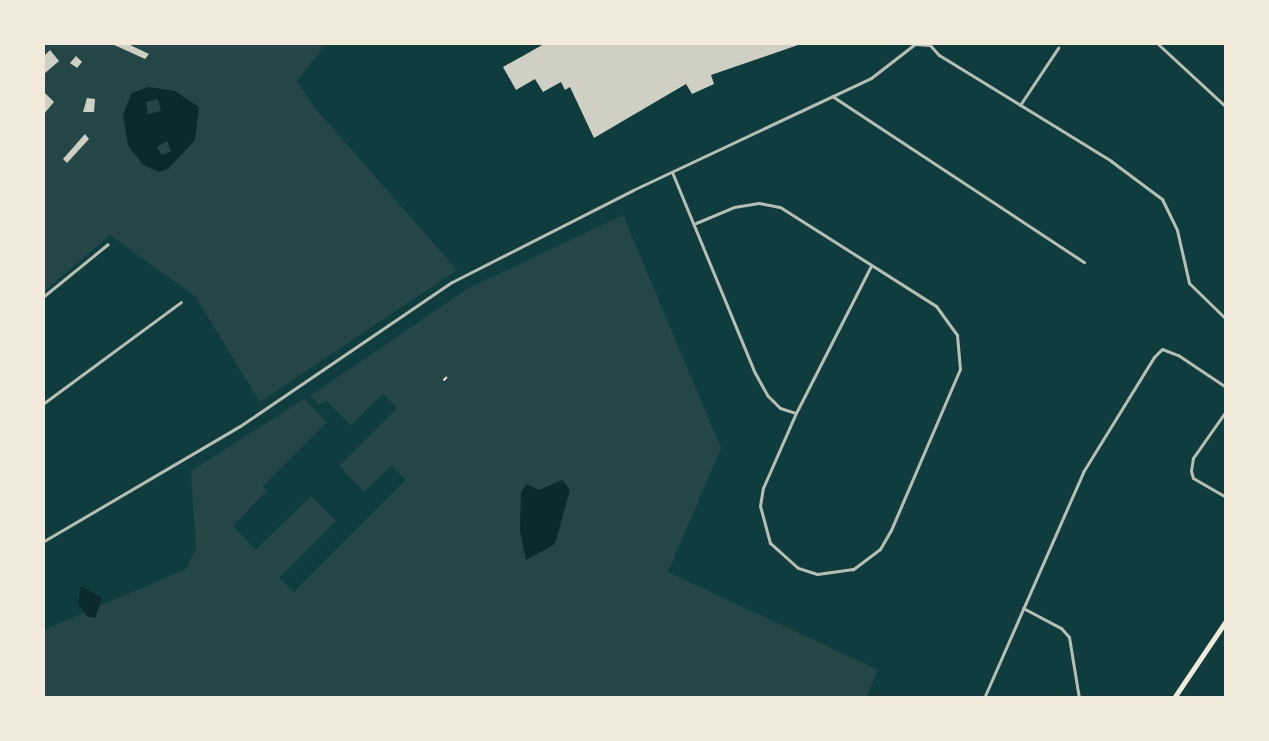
<!DOCTYPE html>
<style>
body{margin:0}
#map{position:relative;width:1269px;height:741px;overflow:hidden;background:#0f3d3e;font-family:"Archivo Narrow",sans-serif}
div>[style]{position:absolute}
[style*='--x']{left:calc(var(--x)*1px);top:calc(var(--y)*1px);width:calc(var(--w)*1px);rotate:calc(var(--a)*1deg)}
.green>*{inset:0;background:#244646}
.water>*{inset:0;background:#0a2a2b}
.building>*{inset:0;background:#cfcfc3}
.path>*{height:1.5px;margin:-0.75px;padding:0 0.75px;transform-origin:0.75px;border-radius:0.75px;background:#f1e9da}
.minor>*{height:3px;margin:-1.5px;padding:0 1.5px;transform-origin:1.5px;border-radius:1.5px;background:#b8beb3}
.secondary>*{height:4.5px;margin:-2.25px;padding:0 2.25px;transform-origin:2.25px;border-radius:2.25px;background:#f1e9da}
span{translate:-50% -50%;white-space:nowrap;text-align:center;line-height:1.15;-webkit-text-stroke:4.5px #f1e9da;paint-order:stroke}
.frame{position:absolute;inset:0;border:45px solid #f1e9da;pointer-events:none}
</style>
<div id="map">
<div class="green">
<i style="clip-path:polygon(44px 44px,326px 44px,297px 81px,315px 108px,457px 270px,260px 402px,195px 296px,110px 235px,44px 292px)"></i>
<i style="clip-path:polygon(623px 215px,721px 448px,668px 572px,878px 670px,866px 698px,44px 698px,44px 630px,186px 569px,196px 549px,191px 471px,304px 399px,327px 422px,263px 486px,267px 491px,233px 526px,256px 550px,311px 496px,336px 521px,279px 578px,294px 592px,406px 480px,391px 466px,364px 492px,339px 466px,397px 408px,383px 394px,351px 425px,326px 400px,320px 405px,310px 396px,467px 289px)"></i>
</div>
<div class="water">
<i style="clip-path:polygon(evenodd,148px 87px,175px 91px,199px 107px,195px 140px,168px 169px,159px 172px,143px 165px,128px 145px,123px 115px,131px 94px,148px 87px,158px 99px,161px 111px,148px 114px,146px 102px,158px 99px,148px 87px,167px 141px,171px 151px,162px 155px,157px 147px,167px 141px)"></i>
<i style="clip-path:polygon(562px 480px,570px 490px,555px 544px,526px 560px,520px 530px,521px 492px,527px 484px,539px 490px)"></i>
<i style="clip-path:polygon(81px 586px,102px 598px,95px 618px,87px 616px,78px 604px)"></i>
</div>
<div class="building">
<i style="clip-path:polygon(112px 44px,128px 44px,149px 54px,145px 59px)"></i>
<i style="clip-path:polygon(544px 44px,801px 44px,711px 75px,714px 84px,692px 94px,686px 84px,594px 138px,570px 87px,565px 90px,561px 82px,543px 92px,535px 79px,516px 90px,503px 67px)"></i>
<i style="clip-path:polygon(50px 50px,59px 61px,44px 74px,44px 56px)"></i>
<i style="clip-path:polygon(76px 56px,82px 62px,77px 68px,70px 63px)"></i>
<i style="clip-path:polygon(44px 92px,54px 102px,44px 114px)"></i>
<i style="clip-path:polygon(87px 98px,95px 99px,94px 112px,83px 112px)"></i>
<i style="clip-path:polygon(85px 134px,89px 139px,67px 163px,63px 159px)"></i>
</div>
<div class="path">
<i style="--x:444;--y:380;--w:3;--a:-45"></i>
</div>
<div class="minor">
<i style="--x:915;--y:44;--w:14;--a:4"></i>
<i style="--x:929;--y:44;--w:15;--a:48"></i>
<i style="--x:939;--y:55;--w:202;--a:31.6"></i>
<i style="--x:1111;--y:161;--w:64;--a:36.7"></i>
<i style="--x:1162;--y:199;--w:34;--a:64"></i>
<i style="--x:1177;--y:230;--w:54;--a:77.2"></i>
<i style="--x:1189;--y:283;--w:52;--a:44.2"></i>
<i style="--x:1158;--y:44;--w:93;--a:42.8"></i>
<i style="--x:832;--y:96;--w:302;--a:33.4"></i>
<i style="--x:1020;--y:105;--w:69;--a:-56.3"></i>
<i style="--x:672;--y:172;--w:217;--a:67.6"></i>
<i style="--x:755;--y:373;--w:25;--a:61"></i>
<i style="--x:767;--y:395;--w:18;--a:45"></i>
<i style="--x:780;--y:408;--w:16;--a:18"></i>
<i style="--x:696;--y:223;--w:41;--a:-22.8"></i>
<i style="--x:734;--y:207;--w:25;--a:-9"></i>
<i style="--x:759;--y:203;--w:21;--a:11"></i>
<i style="--x:780;--y:207;--w:185;--a:32.4"></i>
<i style="--x:936;--y:306;--w:36;--a:54"></i>
<i style="--x:957;--y:335;--w:34;--a:85"></i>
<i style="--x:960;--y:369;--w:175;--a:113.2"></i>
<i style="--x:891;--y:530;--w:22;--a:120"></i>
<i style="--x:880;--y:549;--w:34;--a:143"></i>
<i style="--x:853;--y:569;--w:36;--a:172"></i>
<i style="--x:817;--y:574;--w:20;--a:-162"></i>
<i style="--x:798;--y:568;--w:38;--a:-138"></i>
<i style="--x:770;--y:543;--w:38;--a:-105"></i>
<i style="--x:760;--y:506;--w:18;--a:-81"></i>
<i style="--x:763;--y:488;--w:82;--a:-66.3"></i>
<i style="--x:796;--y:413;--w:165;--a:-63"></i>
<i style="--x:44;--y:296;--w:82;--a:-39.1"></i>
<i style="--x:44;--y:403;--w:170;--a:-36.4"></i>
<i style="--x:1226;--y:411;--w:57;--a:125.1"></i>
<i style="--x:1193;--y:458;--w:13;--a:99"></i>
<i style="--x:1191;--y:471;--w:7;--a:74"></i>
<i style="--x:1193;--y:478;--w:38;--a:30"></i>
<i style="--x:44;--y:541;--w:227;--a:-30.4"></i>
<i style="--x:240;--y:426;--w:256;--a:-34.2"></i>
<i style="--x:452;--y:282;--w:203;--a:-26.9"></i>
<i style="--x:633;--y:190;--w:263;--a:-25.2"></i>
<i style="--x:871;--y:78;--w:56;--a:-37.7"></i>
<i style="--x:1023;--y:608;--w:43;--a:27.8"></i>
<i style="--x:1061;--y:628;--w:12;--a:48"></i>
<i style="--x:1069;--y:637;--w:62;--a:80.7"></i>
<i style="--x:984;--y:698;--w:247;--a:-66.3"></i>
<i style="--x:1083;--y:472;--w:135;--a:-58.3"></i>
<i style="--x:1154;--y:357;--w:11;--a:-45"></i>
<i style="--x:1162;--y:349;--w:17;--a:21"></i>
<i style="--x:1178;--y:355;--w:58;--a:33.7"></i>
</div>
<div class="secondary">
<i style="--x:1174;--y:698;--w:93;--a:-56"></i>
</div>
<div class="frame"></div>
</div>
